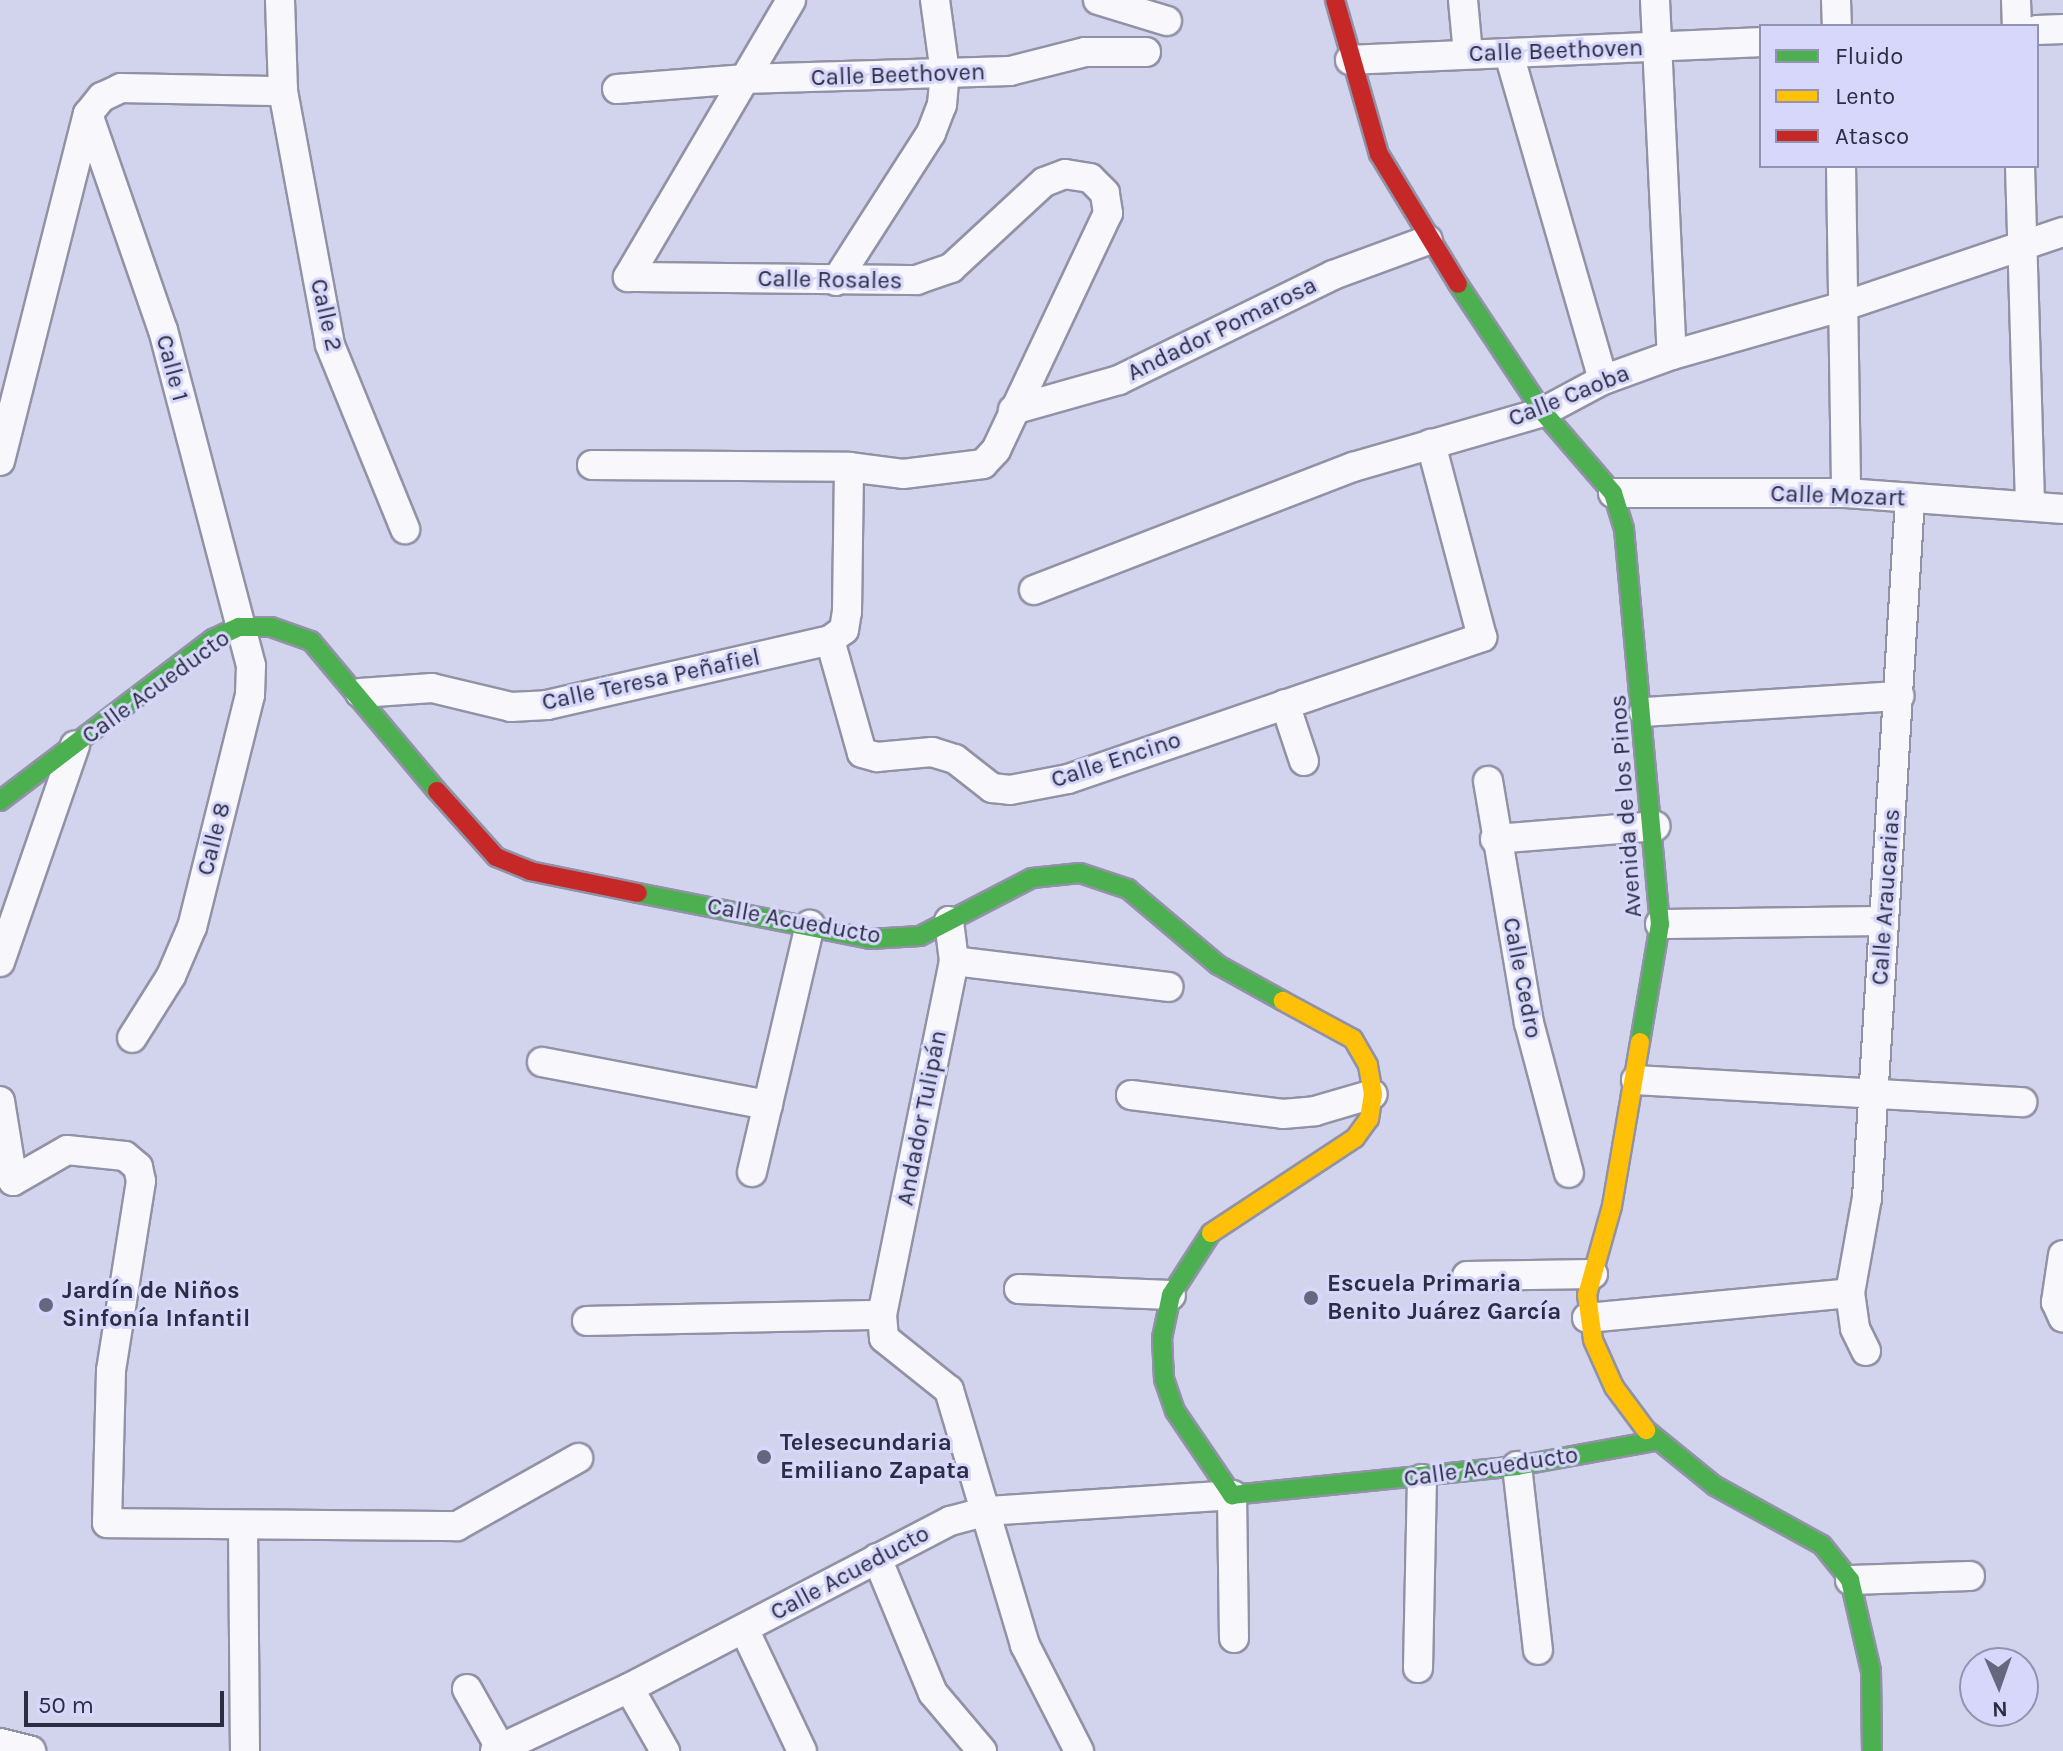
<!DOCTYPE html>
<meta charset="utf-8">
<style>
body{margin:0}
#map{position:relative;width:2063px;height:1751px;overflow:hidden;background:#d2d3ec;font-family:Karla,sans-serif}
div>[style]{position:absolute}
[style*='--x']{left:calc(var(--x)*1px);top:calc(var(--y)*1px);width:calc(var(--w)*1px);rotate:calc(var(--a)*1deg)}
.roads{filter:drop-shadow(2px 0 #9292a7) drop-shadow(-2px 0 #9292a7) drop-shadow(0 2px #9292a7) drop-shadow(0 -2px #9292a7)}
.street>*{height:28px;margin:-14px;padding:0 14px;transform-origin:14px;border-radius:14px;background:#f8f8fc}
.fast>*{height:18px;margin:-9px;padding:0 9px;transform-origin:9px;border-radius:9px;background:#4caf50}
.slow>*{height:18px;margin:-9px;padding:0 9px;transform-origin:9px;border-radius:9px;background:#ffc107}
.jam>*{height:18px;margin:-9px;padding:0 9px;transform-origin:9px;border-radius:9px;background:#c62828}
.dots>*{width:22px;height:22px;translate:-50% -50%;box-sizing:border-box;border:4px solid #d6d7fa;border-radius:50%}
span{translate:-50% -50%;white-space:nowrap;text-align:center;line-height:1.15;-webkit-text-stroke:6px #d6d7fa;paint-order:stroke}
.street-label{font-size:24px;color:#2c2d43}
.poi-label{font-size:24px;color:#2c2d43;font-weight:700}
.left{translate:0 -50%;text-align:left}
.legend{position:absolute;left:1759px;top:24px;width:280px;height:144px;box-sizing:border-box;background:#d6d7fa;border:2px solid #9293b1;margin:0;padding:10px 14px;list-style:none;font-size:24px;color:#2c2d43}
.legend li{display:flex;align-items:center;gap:16px;height:40px}
.legend b{width:40px;border:2px solid #9293b1}
.north{position:absolute;left:1959px;top:1647px;width:80px;height:80px;box-sizing:border-box;background:#d6d7fa;border:2px solid #9293b1;border-radius:50%;rotate:178deg;font-size:22px;font-weight:700;line-height:32px;text-align:center;color:#2c2d43}
.north::after{content:'';display:block;margin:auto;width:28px;height:36px;background:#66677e;clip-path:polygon(50% 0,100% 100%,50% 72%,0 100%)}
.scale{position:absolute;left:24px;top:1691px;width:200px;height:36px;box-sizing:border-box;border:4px solid #2c2d43;border-top:0;padding-left:10px;font-size:24px;line-height:28px;white-space:nowrap;color:#2c2d43;-webkit-text-stroke:6px #d6d7fa;paint-order:stroke}
</style>
<div id="map">
<div class="roads">
<div class="street">
<i style="--x:280;--y:0;--w:91;--a:88.1"></i>
<i style="--x:283;--y:91;--w:258;--a:79.5"></i>
<i style="--x:330;--y:345;--w:199;--a:67.8"></i>
<i style="--x:1098;--y:0;--w:72;--a:16.9"></i>
<i style="--x:1463;--y:0;--w:54;--a:84.7"></i>
<i style="--x:1655;--y:0;--w:355;--a:87.3"></i>
<i style="--x:1836;--y:0;--w:26;--a:88"></i>
<i style="--x:2016;--y:0;--w:26;--a:88"></i>
<i style="--x:2037;--y:30;--w:26;--a:-2"></i>
<i style="--x:1509;--y:54;--w:339;--a:73.9"></i>
<i style="--x:1350;--y:60;--w:411;--a:-2.5"></i>
<i style="--x:617;--y:89;--w:126;--a:-4.5"></i>
<i style="--x:743;--y:79;--w:267;--a:-1.7"></i>
<i style="--x:1010;--y:71;--w:77;--a:-14.2"></i>
<i style="--x:1085;--y:52;--w:61;--a:0"></i>
<i style="--x:88;--y:114;--w:229;--a:70.9"></i>
<i style="--x:163;--y:330;--w:347;--a:75.3"></i>
<i style="--x:251;--y:666;--w:29;--a:92"></i>
<i style="--x:250;--y:695;--w:239;--a:104"></i>
<i style="--x:192;--y:927;--w:53;--a:113.2"></i>
<i style="--x:171;--y:976;--w:73;--a:122.2"></i>
<i style="--x:1841;--y:166;--w:327;--a:89.1"></i>
<i style="--x:2020;--y:166;--w:340;--a:88.3"></i>
<i style="--x:836;--y:281;--w:176;--a:-57.3"></i>
<i style="--x:931;--y:133;--w:30;--a:-69"></i>
<i style="--x:942;--y:105;--w:32;--a:-85"></i>
<i style="--x:945;--y:73;--w:74;--a:-97.8"></i>
<i style="--x:1013;--y:410;--w:110;--a:-15.8"></i>
<i style="--x:1119;--y:380;--w:238;--a:-26.1"></i>
<i style="--x:1333;--y:275;--w:101;--a:-20.2"></i>
<i style="--x:0;--y:461;--w:358;--a:-75.8"></i>
<i style="--x:88;--y:114;--w:22;--a:-51"></i>
<i style="--x:102;--y:97;--w:21;--a:-25"></i>
<i style="--x:121;--y:88;--w:162;--a:1.1"></i>
<i style="--x:592;--y:465;--w:257;--a:0.4"></i>
<i style="--x:849;--y:467;--w:54;--a:7.4"></i>
<i style="--x:903;--y:474;--w:81;--a:-7.1"></i>
<i style="--x:983;--y:464;--w:19;--a:-47"></i>
<i style="--x:996;--y:450;--w:262;--a:-64.7"></i>
<i style="--x:1108;--y:213;--w:20;--a:-99"></i>
<i style="--x:1105;--y:193;--w:21;--a:-135"></i>
<i style="--x:1090;--y:178;--w:25;--a:-171"></i>
<i style="--x:1065;--y:174;--w:22;--a:159"></i>
<i style="--x:1044;--y:182;--w:127;--a:137.2"></i>
<i style="--x:951;--y:268;--w:36;--a:161"></i>
<i style="--x:917;--y:280;--w:289;--a:-179.4"></i>
<i style="--x:628;--y:277;--w:321;--a:-59.5"></i>
<i style="--x:1613;--y:493;--w:233;--a:0"></i>
<i style="--x:1846;--y:493;--w:218;--a:4.2"></i>
<i style="--x:1034;--y:590;--w:342;--a:-21.1"></i>
<i style="--x:1353;--y:467;--w:198;--a:-16.1"></i>
<i style="--x:1543;--y:412;--w:68;--a:-28.1"></i>
<i style="--x:1603;--y:380;--w:73;--a:-19.9"></i>
<i style="--x:1672;--y:355;--w:179;--a:-15.9"></i>
<i style="--x:1844;--y:306;--w:231;--a:-18.7"></i>
<i style="--x:830;--y:640;--w:117;--a:74.2"></i>
<i style="--x:862;--y:753;--w:16;--a:15"></i>
<i style="--x:877;--y:757;--w:55;--a:-5.2"></i>
<i style="--x:932;--y:752;--w:24;--a:17"></i>
<i style="--x:955;--y:759;--w:47;--a:38.1"></i>
<i style="--x:992;--y:788;--w:18;--a:6"></i>
<i style="--x:1010;--y:790;--w:59;--a:-10.7"></i>
<i style="--x:1068;--y:779;--w:438;--a:-18.9"></i>
<i style="--x:1482;--y:637;--w:200;--a:-104.8"></i>
<i style="--x:360;--y:693;--w:72;--a:-4"></i>
<i style="--x:432;--y:688;--w:81;--a:13.5"></i>
<i style="--x:511;--y:707;--w:36;--a:-3"></i>
<i style="--x:547;--y:705;--w:290;--a:-12.9"></i>
<i style="--x:830;--y:640;--w:17;--a:-36"></i>
<i style="--x:844;--y:630;--w:18;--a:-81"></i>
<i style="--x:847;--y:612;--w:145;--a:-89.2"></i>
<i style="--x:1285;--y:704;--w:60;--a:71.6"></i>
<i style="--x:1644;--y:712;--w:256;--a:-3.6"></i>
<i style="--x:1488;--y:781;--w:245;--a:80.4"></i>
<i style="--x:1529;--y:1023;--w:155;--a:75.1"></i>
<i style="--x:1495;--y:839;--w:161;--a:-4.6"></i>
<i style="--x:949;--y:921;--w:40;--a:82.9"></i>
<i style="--x:954;--y:961;--w:361;--a:101.5"></i>
<i style="--x:882;--y:1315;--w:23;--a:85"></i>
<i style="--x:884;--y:1338;--w:83;--a:38.7"></i>
<i style="--x:949;--y:1390;--w:266;--a:73.4"></i>
<i style="--x:1025;--y:1645;--w:119;--a:63"></i>
<i style="--x:1660;--y:924;--w:224;--a:-0.8"></i>
<i style="--x:954;--y:961;--w:216;--a:6.9"></i>
<i style="--x:0;--y:962;--w:229;--a:-70.9"></i>
<i style="--x:542;--y:1062;--w:230;--a:10.8"></i>
<i style="--x:1636;--y:1080;--w:387;--a:3.3"></i>
<i style="--x:1131;--y:1095;--w:153;--a:7.1"></i>
<i style="--x:1283;--y:1114;--w:32;--a:-5"></i>
<i style="--x:1315;--y:1111;--w:60;--a:-16.3"></i>
<i style="--x:0;--y:1101;--w:81;--a:80.8"></i>
<i style="--x:13;--y:1181;--w:62;--a:-29.9"></i>
<i style="--x:67;--y:1150;--w:58;--a:5.9"></i>
<i style="--x:125;--y:1156;--w:17;--a:40"></i>
<i style="--x:138;--y:1167;--w:14;--a:78"></i>
<i style="--x:141;--y:1181;--w:192;--a:99"></i>
<i style="--x:111;--y:1371;--w:152;--a:91.5"></i>
<i style="--x:107;--y:1523;--w:350;--a:0.5"></i>
<i style="--x:457;--y:1526;--w:139;--a:-29.3"></i>
<i style="--x:752;--y:1172;--w:254;--a:-76.8"></i>
<i style="--x:2063;--y:1255;--w:48;--a:98.5"></i>
<i style="--x:2056;--y:1302;--w:17;--a:66"></i>
<i style="--x:1467;--y:1276;--w:126;--a:-0.9"></i>
<i style="--x:1019;--y:1289;--w:152;--a:2.3"></i>
<i style="--x:1587;--y:1318;--w:264;--a:-5.4"></i>
<i style="--x:587;--y:1321;--w:295;--a:-1.2"></i>
<i style="--x:1866;--y:1351;--w:25;--a:-116"></i>
<i style="--x:1855;--y:1328;--w:35;--a:-98"></i>
<i style="--x:1850;--y:1293;--w:97;--a:-79.9"></i>
<i style="--x:1867;--y:1198;--w:700;--a:-86.48"></i>
<i style="--x:1517;--y:1466;--w:185;--a:83.5"></i>
<i style="--x:243;--y:1525;--w:226;--a:89.5"></i>
<i style="--x:877;--y:1558;--w:146;--a:67.5"></i>
<i style="--x:933;--y:1693;--w:76;--a:49.8"></i>
<i style="--x:1850;--y:1580;--w:120;--a:-1.9"></i>
<i style="--x:744;--y:1629;--w:135;--a:64.6"></i>
<i style="--x:1418;--y:1668;--w:189;--a:-88.8"></i>
<i style="--x:629;--y:1688;--w:73;--a:60.3"></i>
<i style="--x:467;--y:1689;--w:69;--a:60.5"></i>
<i style="--x:0;--y:1743;--w:32;--a:14"></i>
<i style="--x:495;--y:1751;--w:148;--a:-25.2"></i>
<i style="--x:629;--y:1688;--w:362;--a:-27.5"></i>
<i style="--x:950;--y:1521;--w:38;--a:-15"></i>
<i style="--x:987;--y:1511;--w:246;--a:-3.7"></i>
<i style="--x:1232;--y:1495;--w:143;--a:89.2"></i>
</div>
<div class="fast">
<i style="--x:1458;--y:284;--w:154;--a:56.4"></i>
<i style="--x:1543;--y:412;--w:107;--a:49.2"></i>
<i style="--x:1613;--y:493;--w:38;--a:73"></i>
<i style="--x:1624;--y:529;--w:397;--a:84.8"></i>
<i style="--x:1660;--y:924;--w:120;--a:99.6"></i>
<i style="--x:0;--y:801;--w:268;--a:-37.3"></i>
<i style="--x:213;--y:639;--w:29;--a:-25"></i>
<i style="--x:239;--y:627;--w:32;--a:0"></i>
<i style="--x:271;--y:627;--w:42;--a:19.3"></i>
<i style="--x:311;--y:641;--w:196;--a:50"></i>
<i style="--x:638;--y:893;--w:237;--a:11.2"></i>
<i style="--x:870;--y:939;--w:50;--a:-3.4"></i>
<i style="--x:920;--y:936;--w:126;--a:-27.4"></i>
<i style="--x:1032;--y:878;--w:48;--a:-5.9"></i>
<i style="--x:1080;--y:873;--w:51;--a:18.4"></i>
<i style="--x:1128;--y:889;--w:118;--a:40.2"></i>
<i style="--x:1218;--y:965;--w:74;--a:29"></i>
<i style="--x:1211;--y:1233;--w:74;--a:122.8"></i>
<i style="--x:1171;--y:1295;--w:44;--a:101.8"></i>
<i style="--x:1162;--y:1338;--w:41;--a:87.2"></i>
<i style="--x:1164;--y:1379;--w:34;--a:71"></i>
<i style="--x:1175;--y:1411;--w:102;--a:55.8"></i>
<i style="--x:1232;--y:1495;--w:286;--a:-5.8"></i>
<i style="--x:1517;--y:1466;--w:139;--a:-10.3"></i>
<i style="--x:1646;--y:1430;--w:89;--a:39.1"></i>
<i style="--x:1715;--y:1486;--w:122;--a:28.9"></i>
<i style="--x:1822;--y:1545;--w:45;--a:51.3"></i>
<i style="--x:1850;--y:1580;--w:93;--a:77"></i>
<i style="--x:1871;--y:1671;--w:80;--a:89.3"></i>
</div>
<div class="slow">
<i style="--x:1640;--y:1042;--w:166;--a:99.7"></i>
<i style="--x:1612;--y:1206;--w:92;--a:105.7"></i>
<i style="--x:1587;--y:1295;--w:45;--a:82.4"></i>
<i style="--x:1593;--y:1340;--w:51;--a:65.9"></i>
<i style="--x:1614;--y:1387;--w:54;--a:53.3"></i>
<i style="--x:1211;--y:1233;--w:173;--a:-33.4"></i>
<i style="--x:1355;--y:1138;--w:24;--a:-54"></i>
<i style="--x:1369;--y:1119;--w:25;--a:-81"></i>
<i style="--x:1373;--y:1094;--w:29;--a:-100"></i>
<i style="--x:1368;--y:1065;--w:30;--a:-120"></i>
<i style="--x:1353;--y:1039;--w:80;--a:-151.5"></i>
</div>
<div class="jam">
<i style="--x:1335;--y:0;--w:160;--a:74.1"></i>
<i style="--x:1379;--y:154;--w:152;--a:58.7"></i>
<i style="--x:437;--y:791;--w:89;--a:48.2"></i>
<i style="--x:496;--y:857;--w:37;--a:22"></i>
<i style="--x:530;--y:871;--w:110;--a:11.5"></i>
</div>
</div>
<div class="dots">
<i style="left:1311px;top:1298px;background:#66677e"></i>
<i style="left:46px;top:1305px;background:#66677e"></i>
<i style="left:764px;top:1457px;background:#66677e"></i>
</div>
<div class="street-label">
<span style="left:1556px;top:51px;rotate:-2deg">Calle Beethoven</span>
<span style="left:898px;top:75px;rotate:-2deg">Calle Beethoven</span>
<span style="left:830px;top:280px;rotate:1deg">Calle Rosales</span>
<span style="left:326px;top:315px;rotate:77deg">Calle 2</span>
<span style="left:1222px;top:329px;rotate:-26deg">Andador Pomarosa</span>
<span style="left:172px;top:368px;rotate:75deg">Calle 1</span>
<span style="left:1569px;top:396px;rotate:-22deg">Calle Caoba</span>
<span style="left:1838px;top:496px;rotate:2deg">Calle Mozart</span>
<span style="left:651px;top:680px;rotate:-12deg">Calle Teresa Peñafiel</span>
<span style="left:156px;top:687px;rotate:-36deg">Calle Acueducto</span>
<span style="left:1116px;top:760px;rotate:-18deg">Calle Encino</span>
<span style="left:1626px;top:806px;rotate:-94deg">Avenida de los Pinos</span>
<span style="left:214px;top:839px;rotate:-76deg">Calle 8</span>
<span style="left:1886px;top:897px;rotate:-86deg">Calle Araucarias</span>
<span style="left:794px;top:921px;rotate:10deg">Calle Acueducto</span>
<span style="left:1522px;top:978px;rotate:79deg">Calle Cedro</span>
<span style="left:922px;top:1118px;rotate:-79deg">Andador Tulipán</span>
<span style="left:1491px;top:1467px;rotate:-8deg">Calle Acueducto</span>
<span style="left:850px;top:1573px;rotate:-28deg">Calle Acueducto</span>
</div>
<div class="poi-label">
<span class="left" style="left:1327px;top:1298px">Escuela Primaria<br>Benito Juárez García</span>
<span class="left" style="left:62px;top:1305px">Jardín de Niños<br>Sinfonía Infantil</span>
<span class="left" style="left:780px;top:1457px">Telesecundaria<br>Emiliano Zapata</span>
</div>
<ul class="legend">
<li><b style="height:10px;background:#4caf50"></b>Fluido</li>
<li><b style="height:10px;background:#ffc107"></b>Lento</li>
<li><b style="height:10px;background:#c62828"></b>Atasco</li>
</ul>
<div class="north">N</div>
<div class="scale">50 m</div>
</div>
